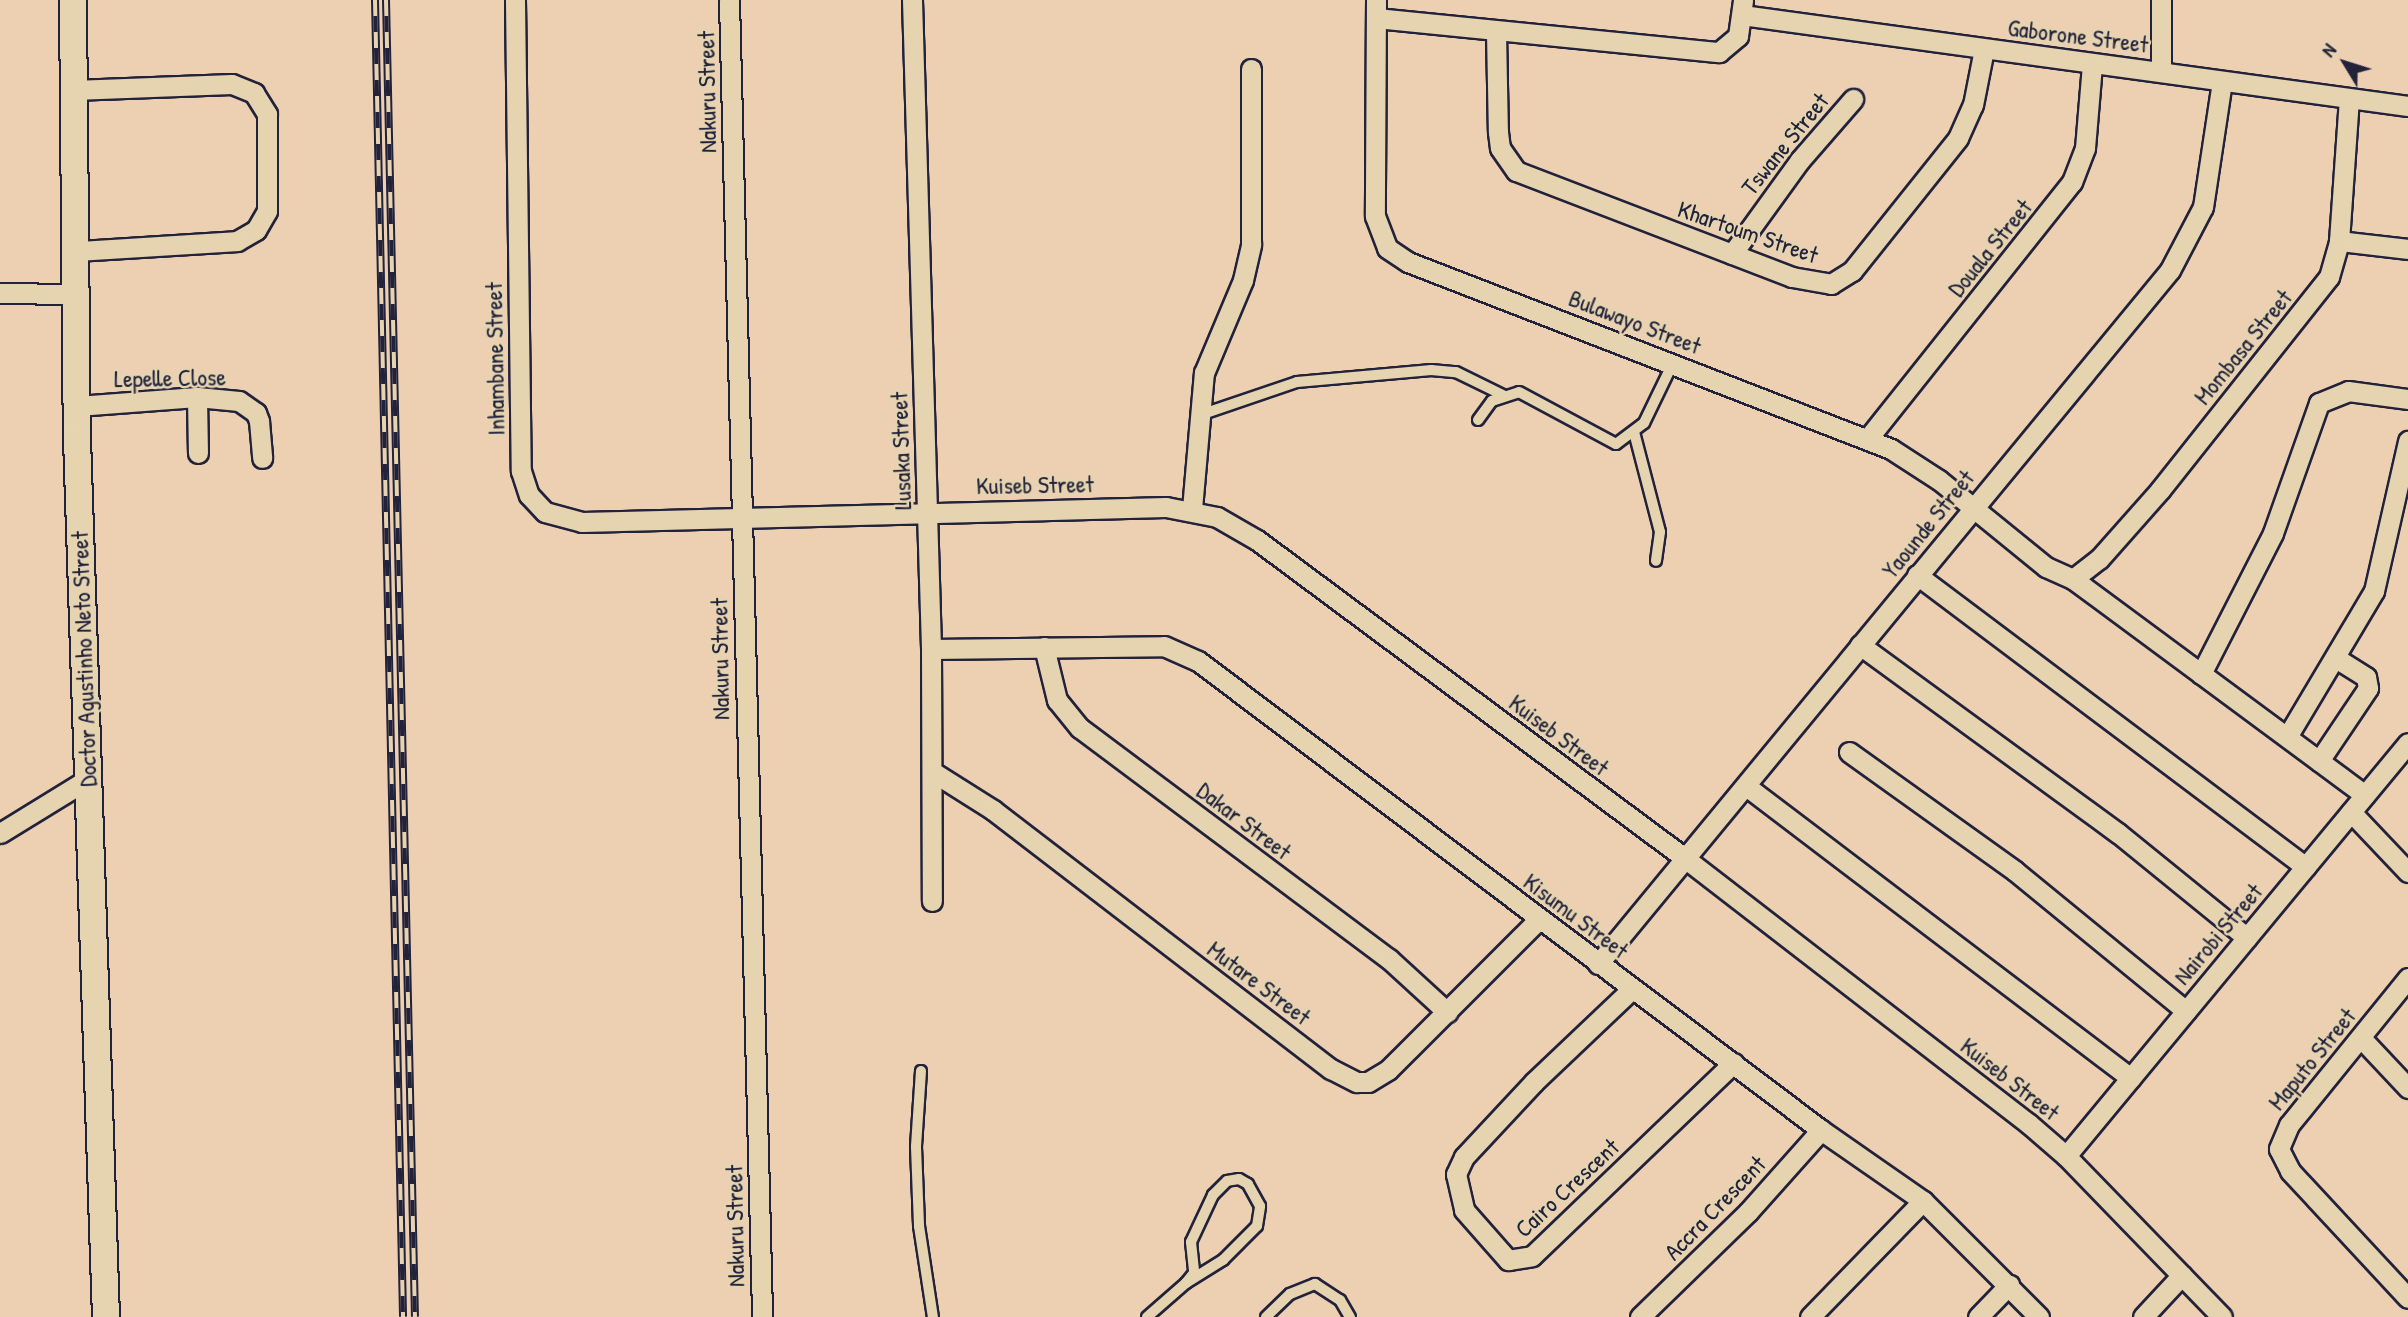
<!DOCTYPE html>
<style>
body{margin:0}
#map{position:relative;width:2408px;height:1317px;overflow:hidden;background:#edcfb2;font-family:"Patrick Hand",sans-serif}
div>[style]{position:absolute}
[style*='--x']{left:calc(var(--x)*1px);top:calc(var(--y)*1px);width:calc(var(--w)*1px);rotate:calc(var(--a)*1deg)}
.roads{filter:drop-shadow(2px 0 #22223b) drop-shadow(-2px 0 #22223b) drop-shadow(0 2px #22223b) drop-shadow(0 -2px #22223b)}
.lane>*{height:10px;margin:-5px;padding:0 5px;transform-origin:5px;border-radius:5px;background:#e6d4b1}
.street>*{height:19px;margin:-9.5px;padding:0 9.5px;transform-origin:9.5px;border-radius:9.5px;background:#e6d4b1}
.secondary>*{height:26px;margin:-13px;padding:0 13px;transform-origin:13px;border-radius:13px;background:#e6d4b1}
.rail>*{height:8px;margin-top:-4px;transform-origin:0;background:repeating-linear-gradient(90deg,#e6d4b1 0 16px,#22223b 0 32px);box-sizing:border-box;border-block:2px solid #22223b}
span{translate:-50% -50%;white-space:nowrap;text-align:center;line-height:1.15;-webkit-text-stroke:5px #e6d4b1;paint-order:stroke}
.street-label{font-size:24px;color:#22223b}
.north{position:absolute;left:2310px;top:28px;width:70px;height:70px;-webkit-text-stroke:5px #e6d4b1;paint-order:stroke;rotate:308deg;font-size:19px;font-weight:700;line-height:28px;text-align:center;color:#22223b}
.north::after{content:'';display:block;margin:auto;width:24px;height:32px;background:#22223b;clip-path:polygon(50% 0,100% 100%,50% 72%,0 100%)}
</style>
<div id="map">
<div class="roads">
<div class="lane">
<i style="--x:1200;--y:415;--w:102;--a:-18.8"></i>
<i style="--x:1297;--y:382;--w:135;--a:-5.1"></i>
<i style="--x:1431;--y:370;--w:25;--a:5"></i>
<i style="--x:1456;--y:372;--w:52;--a:26.1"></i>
<i style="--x:1478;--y:420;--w:24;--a:-54"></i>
<i style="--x:1492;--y:401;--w:28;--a:-18"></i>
<i style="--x:1519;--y:392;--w:110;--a:28.2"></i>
<i style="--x:1616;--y:444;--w:35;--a:-37"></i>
<i style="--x:1644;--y:423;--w:67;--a:-64.2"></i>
<i style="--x:1634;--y:432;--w:103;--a:75.4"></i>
<i style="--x:1660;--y:532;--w:29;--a:98"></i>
<i style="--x:921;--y:1071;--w:76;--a:93.8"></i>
<i style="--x:916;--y:1147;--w:79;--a:87.8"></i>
<i style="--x:919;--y:1226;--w:92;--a:81.3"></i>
<i style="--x:1147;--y:1317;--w:52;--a:-41.1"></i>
<i style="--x:1186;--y:1283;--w:44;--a:-31.9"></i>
<i style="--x:1223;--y:1260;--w:48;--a:-45"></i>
<i style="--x:1257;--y:1226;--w:20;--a:-81"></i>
<i style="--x:1260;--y:1206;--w:25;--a:-119"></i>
<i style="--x:1248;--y:1184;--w:10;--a:-151"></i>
<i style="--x:1239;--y:1179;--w:12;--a:171"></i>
<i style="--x:1227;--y:1181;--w:20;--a:135"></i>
<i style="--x:1213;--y:1195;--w:52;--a:115.1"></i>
<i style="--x:1191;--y:1242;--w:31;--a:84"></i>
<i style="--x:1194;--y:1273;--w:13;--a:129"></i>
<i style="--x:1266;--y:1317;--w:33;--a:-44"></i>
<i style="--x:1290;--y:1294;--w:27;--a:-22"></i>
<i style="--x:1315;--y:1284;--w:30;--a:33"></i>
<i style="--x:1340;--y:1300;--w:20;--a:60"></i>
</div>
<div class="street">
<i style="--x:515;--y:0;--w:471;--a:89.3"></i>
<i style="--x:521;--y:471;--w:25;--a:72"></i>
<i style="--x:529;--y:495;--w:23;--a:47"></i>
<i style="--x:545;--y:512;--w:38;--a:15"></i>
<i style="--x:582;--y:522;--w:584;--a:-1.47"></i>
<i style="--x:1166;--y:507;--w:52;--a:11.1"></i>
<i style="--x:1217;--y:517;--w:46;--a:29.9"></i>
<i style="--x:1257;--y:540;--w:535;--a:36.63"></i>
<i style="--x:1686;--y:859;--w:433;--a:37.7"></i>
<i style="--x:2029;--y:1124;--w:49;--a:40.9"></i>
<i style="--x:2066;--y:1156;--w:224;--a:45.9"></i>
<i style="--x:729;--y:0;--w:1317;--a:88.56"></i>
<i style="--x:912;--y:0;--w:649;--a:88.32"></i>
<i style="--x:931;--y:649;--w:252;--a:89.8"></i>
<i style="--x:1376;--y:0;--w:216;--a:90.3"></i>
<i style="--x:1375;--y:216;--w:34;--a:69"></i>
<i style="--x:1387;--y:248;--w:25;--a:34"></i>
<i style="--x:1408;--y:262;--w:518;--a:21.16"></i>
<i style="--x:1891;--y:449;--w:57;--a:32.9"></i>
<i style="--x:1939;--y:480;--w:138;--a:39.1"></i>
<i style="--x:2046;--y:567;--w:30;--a:24"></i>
<i style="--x:2073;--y:579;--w:363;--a:36.5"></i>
<i style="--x:2161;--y:0;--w:71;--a:90"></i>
<i style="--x:1742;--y:15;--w:672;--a:7.78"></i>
<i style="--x:1376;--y:18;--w:345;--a:5.7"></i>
<i style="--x:1719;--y:52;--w:25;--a:-40"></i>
<i style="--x:1738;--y:36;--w:36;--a:-82"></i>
<i style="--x:1496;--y:32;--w:100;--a:88.9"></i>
<i style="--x:1498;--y:132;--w:16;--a:83"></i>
<i style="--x:1500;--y:148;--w:28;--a:55"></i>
<i style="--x:1516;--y:171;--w:296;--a:21"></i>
<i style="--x:1792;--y:277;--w:40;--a:10"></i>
<i style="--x:1831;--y:284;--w:25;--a:-32"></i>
<i style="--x:1852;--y:271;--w:170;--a:-51.4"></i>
<i style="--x:1958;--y:138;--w:36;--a:-66"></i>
<i style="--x:1973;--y:105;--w:57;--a:-78.9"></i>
<i style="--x:73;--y:90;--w:159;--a:-2.2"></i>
<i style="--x:232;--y:84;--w:24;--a:22"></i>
<i style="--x:254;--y:93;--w:25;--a:58"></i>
<i style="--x:267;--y:114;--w:97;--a:90"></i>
<i style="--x:267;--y:211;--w:22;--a:120"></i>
<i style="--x:256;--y:230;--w:22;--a:150"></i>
<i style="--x:237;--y:241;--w:160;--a:176.4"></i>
<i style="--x:2339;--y:241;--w:69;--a:6.6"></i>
<i style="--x:1732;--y:254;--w:116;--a:-54.1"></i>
<i style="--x:1800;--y:160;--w:81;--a:-49"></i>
<i style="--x:0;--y:293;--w:76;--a:0.8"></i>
<i style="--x:197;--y:397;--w:56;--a:89"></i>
<i style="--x:77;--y:406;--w:120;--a:-4.3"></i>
<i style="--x:197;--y:397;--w:42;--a:5.4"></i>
<i style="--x:239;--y:401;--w:21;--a:35"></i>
<i style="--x:256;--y:413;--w:9;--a:69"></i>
<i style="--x:259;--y:421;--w:37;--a:85"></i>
<i style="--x:1869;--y:437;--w:326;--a:-51.5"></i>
<i style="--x:2072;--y:182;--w:36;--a:-69"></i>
<i style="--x:2085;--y:148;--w:84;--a:-85.2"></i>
<i style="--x:1192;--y:509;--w:137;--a:-85"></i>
<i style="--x:1204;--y:373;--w:101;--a:-67.2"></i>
<i style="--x:1243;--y:280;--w:37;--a:-77"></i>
<i style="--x:1251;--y:244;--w:175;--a:-90"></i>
<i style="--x:1917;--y:575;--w:486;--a:36.9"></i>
<i style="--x:2073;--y:579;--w:33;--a:-38"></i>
<i style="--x:2099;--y:559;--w:92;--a:-48.5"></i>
<i style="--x:2160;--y:490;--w:272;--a:-51.6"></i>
<i style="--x:2329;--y:277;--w:37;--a:-74"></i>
<i style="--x:2339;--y:241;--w:142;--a:-86"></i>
<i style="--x:1860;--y:645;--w:319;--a:36.1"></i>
<i style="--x:2118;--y:833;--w:166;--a:39.1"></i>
<i style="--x:1044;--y:647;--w:55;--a:76.2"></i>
<i style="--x:1057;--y:700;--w:36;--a:51"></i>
<i style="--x:1080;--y:728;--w:386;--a:36.8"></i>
<i style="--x:1389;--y:959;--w:79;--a:42.4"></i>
<i style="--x:931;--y:649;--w:233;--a:-0.7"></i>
<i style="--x:1164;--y:646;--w:37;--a:24"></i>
<i style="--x:1198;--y:661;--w:780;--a:36.97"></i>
<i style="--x:1821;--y:1130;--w:124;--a:34.8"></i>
<i style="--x:1923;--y:1201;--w:164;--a:45"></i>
<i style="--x:2201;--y:674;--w:158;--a:-62.9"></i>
<i style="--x:2273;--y:533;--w:138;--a:-70.5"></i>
<i style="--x:2319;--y:403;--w:31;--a:-22"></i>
<i style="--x:2348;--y:391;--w:61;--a:7.6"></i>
<i style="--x:2287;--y:737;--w:170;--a:-59.2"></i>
<i style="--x:2374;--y:591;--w:154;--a:-77.2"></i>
<i style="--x:1849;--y:752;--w:204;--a:35.6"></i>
<i style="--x:2015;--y:871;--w:221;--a:39.3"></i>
<i style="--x:2319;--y:761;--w:88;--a:-56.1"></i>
<i style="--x:2368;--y:688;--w:11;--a:-100"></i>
<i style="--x:2366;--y:677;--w:36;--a:-148"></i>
<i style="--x:933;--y:772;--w:71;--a:32.3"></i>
<i style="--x:993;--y:810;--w:426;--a:37.5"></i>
<i style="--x:1331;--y:1069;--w:29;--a:27"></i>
<i style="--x:1357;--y:1082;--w:11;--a:0"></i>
<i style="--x:1368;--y:1082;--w:23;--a:-31"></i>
<i style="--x:1388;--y:1070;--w:214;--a:-45"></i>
<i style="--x:1746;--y:786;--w:483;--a:37.2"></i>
<i style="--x:2351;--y:812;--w:83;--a:46.5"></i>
<i style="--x:0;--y:833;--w:103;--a:-31.5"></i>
<i style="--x:1598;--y:964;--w:899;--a:-50.5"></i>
<i style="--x:2170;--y:270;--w:71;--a:-62.4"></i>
<i style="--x:2203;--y:207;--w:127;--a:-81.4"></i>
<i style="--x:2408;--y:978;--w:189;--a:129"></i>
<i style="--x:2289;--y:1125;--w:26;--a:113"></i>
<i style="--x:2279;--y:1149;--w:25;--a:63"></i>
<i style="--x:2290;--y:1171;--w:173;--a:47.1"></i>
<i style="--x:1632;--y:989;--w:135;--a:136.5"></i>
<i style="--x:1534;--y:1082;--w:103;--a:133"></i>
<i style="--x:1464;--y:1157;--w:19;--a:115"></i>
<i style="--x:1456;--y:1174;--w:37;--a:77"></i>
<i style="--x:1464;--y:1210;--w:67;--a:48.7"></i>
<i style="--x:1508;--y:1260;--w:24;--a:-9"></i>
<i style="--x:1532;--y:1256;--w:279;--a:-43.8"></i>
<i style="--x:2361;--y:1038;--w:69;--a:46.8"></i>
<i style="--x:2066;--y:1156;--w:536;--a:-50.37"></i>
<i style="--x:1640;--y:1317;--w:151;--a:-44.2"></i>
<i style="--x:1748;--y:1212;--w:110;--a:-48.3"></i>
<i style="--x:1810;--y:1317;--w:162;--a:-45.8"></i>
<i style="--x:1978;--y:1317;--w:45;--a:-45.9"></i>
<i style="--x:2143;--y:1317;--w:57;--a:-47.1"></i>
</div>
<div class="secondary">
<i style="--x:73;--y:0;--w:439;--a:89.5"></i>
<i style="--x:77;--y:439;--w:878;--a:88.11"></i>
</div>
</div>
<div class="rail">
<i style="--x:375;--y:0;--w:1317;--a:88.78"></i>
<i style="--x:386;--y:0;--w:1317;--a:88.74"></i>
</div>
<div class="street-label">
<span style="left:2078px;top:36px;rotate:7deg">Gaborone Street</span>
<span style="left:707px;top:92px;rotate:-91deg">Nakuru Street</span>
<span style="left:1785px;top:144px;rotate:-51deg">Tswane Street</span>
<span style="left:1748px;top:232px;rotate:19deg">Khartoum Street</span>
<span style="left:1990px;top:248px;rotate:-51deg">Douala Street</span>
<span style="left:1635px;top:322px;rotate:21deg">Bulawayo Street</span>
<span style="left:2243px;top:347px;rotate:-51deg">Mombasa Street</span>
<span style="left:495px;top:359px;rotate:-91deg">Inhambane Street</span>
<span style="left:170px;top:378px;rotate:-1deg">Lepelle Close</span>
<span style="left:901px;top:451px;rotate:-92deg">Lusaka Street</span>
<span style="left:1035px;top:485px;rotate:-1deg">Kuiseb Street</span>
<span style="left:1928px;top:524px;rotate:-51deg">Yaounde Street</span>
<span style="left:84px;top:659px;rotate:-92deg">Doctor Agustinho Neto Street</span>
<span style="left:720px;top:659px;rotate:-91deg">Nakuru Street</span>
<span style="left:1559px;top:735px;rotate:37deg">Kuiseb Street</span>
<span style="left:1244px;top:821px;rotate:37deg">Dakar Street</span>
<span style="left:1576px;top:916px;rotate:37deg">Kisumu Street</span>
<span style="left:2218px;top:934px;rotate:-50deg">Nairobi Street</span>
<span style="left:1259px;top:983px;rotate:37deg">Mutare Street</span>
<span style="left:2312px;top:1059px;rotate:-51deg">Maputo Street</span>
<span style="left:2010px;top:1079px;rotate:38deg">Kuiseb Street</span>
<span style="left:1567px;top:1188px;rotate:-43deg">Cairo Crescent</span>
<span style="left:1715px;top:1208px;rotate:-46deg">Accra Crescent</span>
<span style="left:735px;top:1226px;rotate:-91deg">Nakuru Street</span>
</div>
<div class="north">N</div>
</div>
